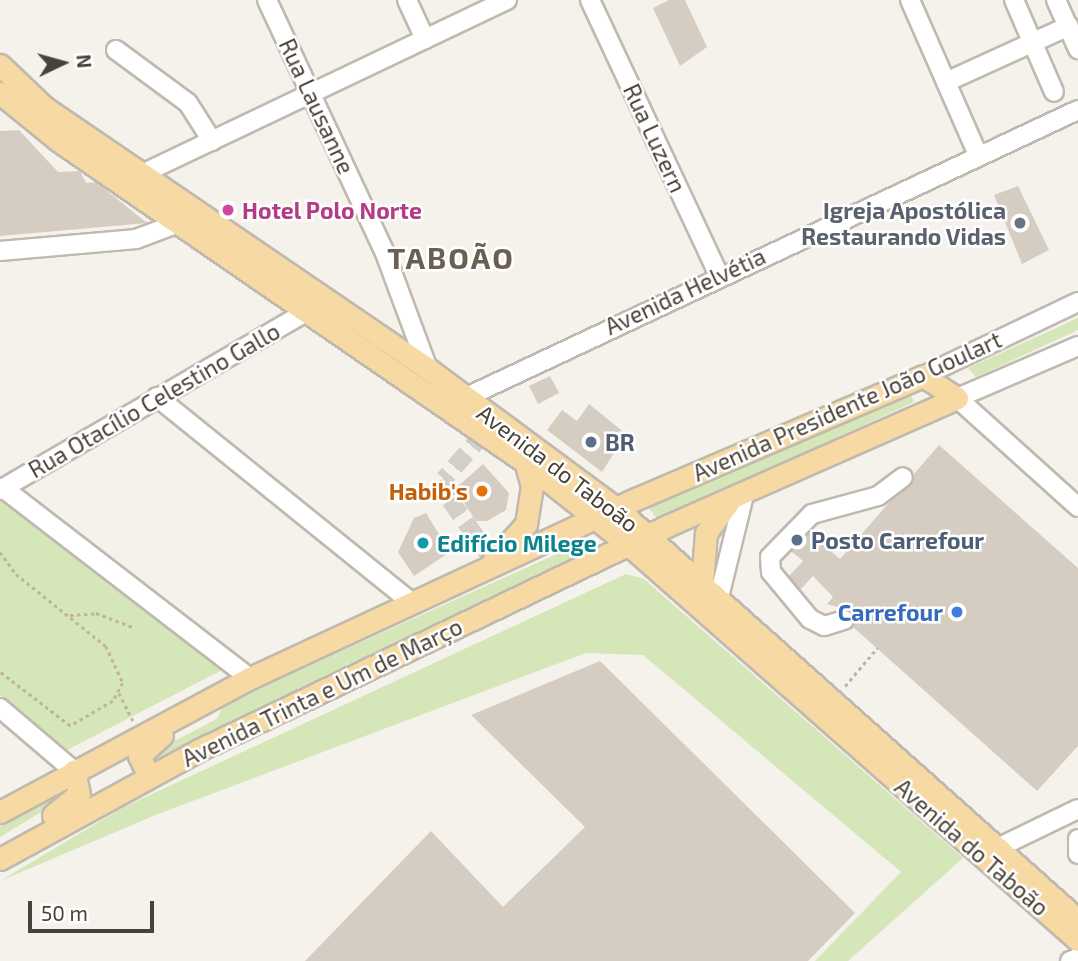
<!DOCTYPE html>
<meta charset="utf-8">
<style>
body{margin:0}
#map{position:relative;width:1078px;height:961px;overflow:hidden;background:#f5f2ec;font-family:"Exo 2",sans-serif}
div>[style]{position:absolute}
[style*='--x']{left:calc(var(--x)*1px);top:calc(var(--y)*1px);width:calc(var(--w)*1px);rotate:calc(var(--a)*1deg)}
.green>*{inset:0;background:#d5e6b9}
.building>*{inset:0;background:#d6cdc2}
.minor-tunnel>*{height:18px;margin-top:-9px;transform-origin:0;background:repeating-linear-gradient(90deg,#d3cfc8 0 18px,transparent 0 27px)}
.path>*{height:2.5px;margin-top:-1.25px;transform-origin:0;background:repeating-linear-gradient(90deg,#c1b3a2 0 3.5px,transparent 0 7px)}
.roads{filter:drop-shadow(2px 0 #c0b9af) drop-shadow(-2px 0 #c0b9af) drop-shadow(0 2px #c0b9af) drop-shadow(0 -2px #c0b9af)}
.minor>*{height:18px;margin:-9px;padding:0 9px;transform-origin:9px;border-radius:9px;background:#fff}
.major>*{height:21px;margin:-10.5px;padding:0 10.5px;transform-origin:10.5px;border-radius:10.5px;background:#f7d9a3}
.dots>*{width:19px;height:19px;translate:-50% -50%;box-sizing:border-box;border:4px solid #fff;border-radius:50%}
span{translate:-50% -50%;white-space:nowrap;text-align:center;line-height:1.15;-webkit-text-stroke:5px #fff;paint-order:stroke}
.street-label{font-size:23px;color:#49423a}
.hotel-label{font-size:23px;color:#b23c85;font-weight:700}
.left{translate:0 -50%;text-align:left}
.worship-label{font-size:23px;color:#5b616d;font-weight:700}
.right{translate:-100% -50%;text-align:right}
.service-label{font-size:23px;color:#4e5e75;font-weight:700}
.food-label{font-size:23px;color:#c56008;font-weight:700}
.culture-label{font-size:23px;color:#0d838f;font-weight:700}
.shop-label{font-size:23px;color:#366cbe;font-weight:700}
.district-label{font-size:30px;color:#6b5f52;font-weight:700;letter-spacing:2px}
.north{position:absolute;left:28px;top:28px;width:70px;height:70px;-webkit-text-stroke:5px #fff;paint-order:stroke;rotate:85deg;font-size:19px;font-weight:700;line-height:28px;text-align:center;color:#49423a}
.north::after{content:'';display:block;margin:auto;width:24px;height:32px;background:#49423a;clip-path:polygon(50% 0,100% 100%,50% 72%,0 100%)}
.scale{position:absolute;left:28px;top:901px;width:126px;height:32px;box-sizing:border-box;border:4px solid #49423a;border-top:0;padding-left:9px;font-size:21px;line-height:24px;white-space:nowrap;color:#49423a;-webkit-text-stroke:5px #fff;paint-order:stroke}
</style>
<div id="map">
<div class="green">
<i style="clip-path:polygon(1078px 318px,1078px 330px,976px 377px,968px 368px)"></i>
<i style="clip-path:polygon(907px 386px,914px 402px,658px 520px,647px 506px)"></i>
<i style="clip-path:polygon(6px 498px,228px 667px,67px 750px,0 695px,0 502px)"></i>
<i style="clip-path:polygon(581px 543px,594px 550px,148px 768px,143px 757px,217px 719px,224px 704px)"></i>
<i style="clip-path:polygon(626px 574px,644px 579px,963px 858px,848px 961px,815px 961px,901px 872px,643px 655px,586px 653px,158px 814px,0 881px,124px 807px)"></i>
<i style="clip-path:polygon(58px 784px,66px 797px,0 837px,0 818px)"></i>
</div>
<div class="building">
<i style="clip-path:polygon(669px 0,685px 0,707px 47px,680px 66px,653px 8px)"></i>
<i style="clip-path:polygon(19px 130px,58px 172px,80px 171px,86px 183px,96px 182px,147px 223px,0 236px,0 131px)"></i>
<i style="clip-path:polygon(1018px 186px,1049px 250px,1022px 264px,994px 195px)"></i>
<i style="clip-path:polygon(550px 376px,559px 393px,538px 404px,529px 386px)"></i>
<i style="clip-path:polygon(589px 404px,626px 434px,602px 472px,547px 430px,562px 410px,577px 421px)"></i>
<i style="clip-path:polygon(939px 445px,1078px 568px,1078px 746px,1037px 791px,853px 627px,851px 611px,827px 604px,833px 597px,813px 576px,800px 590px,789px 576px,803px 561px,791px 551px,809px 533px,840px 559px)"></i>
<i style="clip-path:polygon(483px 464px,509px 493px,506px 510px,487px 521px,476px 521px,455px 489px)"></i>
<i style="clip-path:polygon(426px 513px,450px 552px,414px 576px,398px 552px,414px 518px)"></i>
<i style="clip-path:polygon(600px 661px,855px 913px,808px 961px,305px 961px,431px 831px,503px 907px,585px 827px,471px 715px)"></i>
</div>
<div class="minor-tunnel">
<i style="--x:484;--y:433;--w:61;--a:131"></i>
<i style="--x:444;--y:479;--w:22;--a:74"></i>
<i style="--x:450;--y:500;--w:75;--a:54.8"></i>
</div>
<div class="path">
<i style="--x:0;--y:552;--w:27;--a:54"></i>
<i style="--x:16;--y:574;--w:115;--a:38.7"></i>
<i style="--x:106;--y:646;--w:41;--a:65.3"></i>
<i style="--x:123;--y:683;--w:21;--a:119"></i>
<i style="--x:113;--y:701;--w:50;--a:149.8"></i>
<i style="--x:70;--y:726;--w:88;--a:-142.4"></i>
<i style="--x:70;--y:615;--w:26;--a:-4"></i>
<i style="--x:96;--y:613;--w:39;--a:21"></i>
<i style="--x:845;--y:686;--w:50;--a:-49.9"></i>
<i style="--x:119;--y:693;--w:31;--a:63"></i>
</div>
<div class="roads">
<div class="minor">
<i style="--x:267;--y:0;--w:279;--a:65"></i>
<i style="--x:385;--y:253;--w:124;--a:69.7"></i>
<i style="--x:407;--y:0;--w:43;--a:65.2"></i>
<i style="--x:590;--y:0;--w:305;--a:64.9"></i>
<i style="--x:910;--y:0;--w:169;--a:66.3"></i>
<i style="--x:1014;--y:0;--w:100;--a:66.5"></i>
<i style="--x:1056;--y:0;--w:54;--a:65.8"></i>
<i style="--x:116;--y:50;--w:89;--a:36.4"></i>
<i style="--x:188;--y:103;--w:45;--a:57.7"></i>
<i style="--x:946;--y:82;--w:135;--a:-24.5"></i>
<i style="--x:146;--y:172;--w:400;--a:-25.5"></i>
<i style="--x:0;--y:251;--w:137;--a:-5"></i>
<i style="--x:136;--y:239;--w:51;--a:-20.6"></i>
<i style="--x:1078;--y:346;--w:132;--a:156.7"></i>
<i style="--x:957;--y:398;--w:163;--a:42"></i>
<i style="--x:923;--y:376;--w:172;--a:-25.5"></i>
<i style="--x:157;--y:397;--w:328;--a:38.9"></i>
<i style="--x:456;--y:402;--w:687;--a:-25.15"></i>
<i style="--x:3;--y:488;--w:312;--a:37.6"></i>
<i style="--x:0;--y:490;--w:355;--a:-30.2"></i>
<i style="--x:719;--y:597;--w:109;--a:-76.2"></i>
<i style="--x:844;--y:620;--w:21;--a:163"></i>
<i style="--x:824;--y:626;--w:16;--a:-153"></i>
<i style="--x:810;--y:619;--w:61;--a:-129.7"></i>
<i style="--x:771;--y:572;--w:15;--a:-94"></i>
<i style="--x:770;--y:557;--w:60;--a:-45.7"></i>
<i style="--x:812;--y:514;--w:68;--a:-15.3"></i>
<i style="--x:878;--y:496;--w:31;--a:-37"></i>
<i style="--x:0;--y:708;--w:97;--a:40.4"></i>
<i style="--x:1078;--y:839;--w:15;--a:90"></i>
<i style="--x:985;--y:854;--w:103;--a:-25.8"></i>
<i style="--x:1070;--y:961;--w:9;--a:-21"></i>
</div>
<div class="major">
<i style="--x:0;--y:65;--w:61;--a:43.7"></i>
<i style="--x:44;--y:107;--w:465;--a:34.3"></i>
<i style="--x:428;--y:369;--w:234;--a:36.5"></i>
<i style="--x:616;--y:508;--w:619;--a:41.73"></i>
<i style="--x:0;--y:93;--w:76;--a:39.1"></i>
<i style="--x:59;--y:141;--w:566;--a:34.56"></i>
<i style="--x:525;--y:462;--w:133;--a:38.6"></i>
<i style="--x:629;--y:545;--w:598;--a:41.34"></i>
<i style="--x:493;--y:561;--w:50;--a:-48.3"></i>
<i style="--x:526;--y:524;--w:38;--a:-81"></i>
<i style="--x:532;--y:486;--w:25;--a:-106"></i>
<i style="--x:702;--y:582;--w:49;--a:-85.3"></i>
<i style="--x:706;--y:533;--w:39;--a:-54"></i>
<i style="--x:149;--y:777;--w:23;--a:-115"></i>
<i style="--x:139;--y:756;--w:31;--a:-42"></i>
<i style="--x:0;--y:812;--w:284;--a:-28.2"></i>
<i style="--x:250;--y:678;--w:425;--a:-24.9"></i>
<i style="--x:636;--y:499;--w:312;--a:-23.2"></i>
<i style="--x:923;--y:376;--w:40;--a:32.9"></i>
<i style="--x:53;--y:815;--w:33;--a:-39"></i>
<i style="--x:79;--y:794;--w:24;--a:-102"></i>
<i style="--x:0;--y:859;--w:227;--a:-28.7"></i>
<i style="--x:199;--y:750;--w:519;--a:-25.58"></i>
<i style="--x:667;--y:526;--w:317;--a:-23.8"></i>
</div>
</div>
<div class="dots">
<i style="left:228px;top:210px;background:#d1479c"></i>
<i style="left:1020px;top:223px;background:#6b7280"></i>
<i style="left:591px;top:442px;background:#5c6f8a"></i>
<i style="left:482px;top:491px;background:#e8710a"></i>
<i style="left:797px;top:540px;background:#5c6f8a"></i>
<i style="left:423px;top:543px;background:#0f9aa8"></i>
<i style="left:957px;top:612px;background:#3f7fe0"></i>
</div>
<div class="street-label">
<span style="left:317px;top:106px;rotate:65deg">Rua Lausanne</span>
<span style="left:655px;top:138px;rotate:65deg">Rua Luzern</span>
<span style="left:685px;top:291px;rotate:-25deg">Avenida Helvétia</span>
<span style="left:154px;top:400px;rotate:-30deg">Rua Otacílio Celestino Gallo</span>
<span style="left:847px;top:406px;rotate:-24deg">Avenida Presidente João Goulart</span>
<span style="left:558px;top:468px;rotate:37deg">Avenida do Taboão</span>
<span style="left:322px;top:692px;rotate:-26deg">Avenida Trinta e Um de Março</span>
<span style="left:972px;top:847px;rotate:41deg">Avenida do Taboão</span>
</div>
<div class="hotel-label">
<span class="left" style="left:242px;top:210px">Hotel Polo Norte</span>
</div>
<div class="worship-label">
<span class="right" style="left:1006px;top:223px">Igreja Apostólica<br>Restaurando Vidas</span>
</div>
<div class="service-label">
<span class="left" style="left:605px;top:442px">BR</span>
<span class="left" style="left:811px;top:540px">Posto Carrefour</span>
</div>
<div class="food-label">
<span class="right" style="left:468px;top:491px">Habib's</span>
</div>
<div class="culture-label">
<span class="left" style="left:437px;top:543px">Edifício Milege</span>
</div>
<div class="shop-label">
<span class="right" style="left:943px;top:612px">Carrefour</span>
</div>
<div class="district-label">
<span style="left:451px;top:257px">TABOÃO</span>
</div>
<div class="north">N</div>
<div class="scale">50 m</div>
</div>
